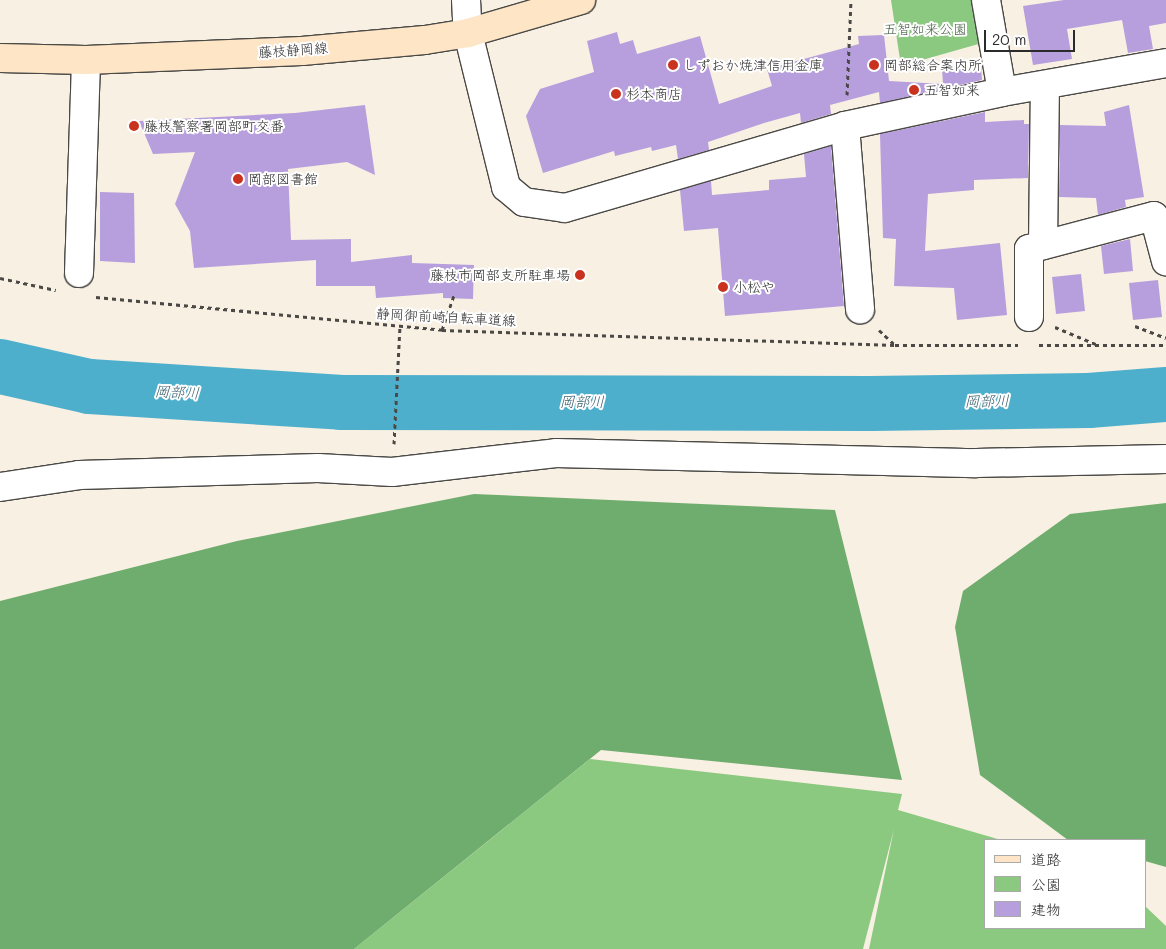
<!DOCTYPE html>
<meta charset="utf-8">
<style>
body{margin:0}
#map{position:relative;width:1166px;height:949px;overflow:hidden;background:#f8f0e2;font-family:Mali,"Klee One",sans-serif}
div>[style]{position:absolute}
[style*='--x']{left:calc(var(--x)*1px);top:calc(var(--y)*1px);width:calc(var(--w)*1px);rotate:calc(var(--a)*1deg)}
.green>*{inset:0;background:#8ac97f}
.forest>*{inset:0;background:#6fad6e}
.river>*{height:55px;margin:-27.5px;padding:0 27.5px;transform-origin:27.5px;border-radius:27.5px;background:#4dafcc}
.building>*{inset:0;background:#b79edd}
.path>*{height:3px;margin-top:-1.5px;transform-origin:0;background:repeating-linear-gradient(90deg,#4a4946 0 4px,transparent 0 8px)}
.roads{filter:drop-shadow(1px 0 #4a4946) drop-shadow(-1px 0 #4a4946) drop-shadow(0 1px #4a4946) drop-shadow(0 -1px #4a4946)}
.minor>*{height:28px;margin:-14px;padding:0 14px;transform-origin:14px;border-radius:14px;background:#fff}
.tertiary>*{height:28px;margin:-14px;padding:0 14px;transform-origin:14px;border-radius:14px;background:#fff}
.secondary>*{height:28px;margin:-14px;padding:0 14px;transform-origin:14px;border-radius:14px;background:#fde5c5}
.dots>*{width:14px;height:14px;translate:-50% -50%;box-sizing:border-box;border:2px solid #fff;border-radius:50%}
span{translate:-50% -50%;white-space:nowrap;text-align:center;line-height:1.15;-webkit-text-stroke:4px #fff;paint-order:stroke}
.park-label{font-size:14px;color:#4c6248}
.street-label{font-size:14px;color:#2b2b2b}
.poi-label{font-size:14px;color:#2b2b2b}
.left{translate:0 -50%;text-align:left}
.right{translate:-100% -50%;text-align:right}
.water-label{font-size:15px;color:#39606b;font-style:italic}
.legend{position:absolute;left:984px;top:839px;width:162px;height:90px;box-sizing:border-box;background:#fff;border:1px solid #aaa;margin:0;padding:6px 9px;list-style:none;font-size:15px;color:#2b2b2b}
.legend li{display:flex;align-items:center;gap:10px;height:25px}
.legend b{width:25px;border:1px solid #aaa}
.scale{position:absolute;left:984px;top:30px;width:91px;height:22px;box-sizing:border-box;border:2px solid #2b2b2b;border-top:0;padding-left:6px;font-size:15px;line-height:18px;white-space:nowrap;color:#2b2b2b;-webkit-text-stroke:4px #fff;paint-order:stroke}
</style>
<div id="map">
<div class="green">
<i style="clip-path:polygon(891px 0,975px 0,982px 43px,901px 66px)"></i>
<i style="clip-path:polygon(590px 759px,902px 794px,898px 810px,1001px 840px,985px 840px,985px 928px,1145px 928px,1145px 906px,1166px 926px,1166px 949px,869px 949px,894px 829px,863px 949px,354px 949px)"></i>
</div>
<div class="forest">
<i style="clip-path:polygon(474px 494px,835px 510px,902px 780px,601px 750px,354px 949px,0 949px,0 601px,237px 541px)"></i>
<i style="clip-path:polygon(1166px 503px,1166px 867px,1145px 861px,1145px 840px,1068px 840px,980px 775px,955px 627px,963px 591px,1070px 514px)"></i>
</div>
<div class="river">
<i style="--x:0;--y:366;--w:91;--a:12.7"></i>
<i style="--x:89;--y:386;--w:253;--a:3.6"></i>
<i style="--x:341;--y:402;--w:529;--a:0.11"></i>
<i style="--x:870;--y:403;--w:218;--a:-0.8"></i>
<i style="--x:1088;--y:400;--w:78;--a:-4.4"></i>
</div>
<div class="building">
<i style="clip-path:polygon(1064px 0,1166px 0,1166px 23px,1149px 26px,1153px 49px,1128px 53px,1122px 20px,1067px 29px,1072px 59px,1033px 65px,1023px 6px)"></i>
<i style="clip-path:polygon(617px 32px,620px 44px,633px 40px,637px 54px,700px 36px,719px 104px,772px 86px,767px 69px,859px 44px,858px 36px,884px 35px,889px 81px,943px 84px,942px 69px,981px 66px,982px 80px,880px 103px,879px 92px,830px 105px,831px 114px,801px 123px,800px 113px,764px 123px,708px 142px,709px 150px,678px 159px,676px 145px,652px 151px,651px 147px,615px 156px,614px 151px,543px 173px,526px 116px,540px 89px,594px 72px,587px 41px)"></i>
<i style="clip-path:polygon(365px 105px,375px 175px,347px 162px,288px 169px,291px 240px,351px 239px,351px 262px,412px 255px,412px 263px,474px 265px,473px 299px,443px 298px,443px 293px,376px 298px,375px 286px,316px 286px,316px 260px,194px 268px,190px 231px,175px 204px,195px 152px,153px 154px,139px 121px,295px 113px)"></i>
<i style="clip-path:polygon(1129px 105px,1144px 197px,1125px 200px,1126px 207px,1098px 215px,1096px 198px,1059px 197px,1060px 125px,1106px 126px,1104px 112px)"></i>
<i style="clip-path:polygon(985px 112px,985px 122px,1024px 120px,1024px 124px,1029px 124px,1028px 178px,974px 180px,974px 190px,928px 194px,925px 251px,1000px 243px,1007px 315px,957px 320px,954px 288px,894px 286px,896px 239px,883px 238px,880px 134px)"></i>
<i style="clip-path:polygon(831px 146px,844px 306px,725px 316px,718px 228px,684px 231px,680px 190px,711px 181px,712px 195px,769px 190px,769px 180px,806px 177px,804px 154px)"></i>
<i style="clip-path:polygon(100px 192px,134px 193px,135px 263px,100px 261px)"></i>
<i style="clip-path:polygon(1130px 239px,1133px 271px,1104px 274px,1101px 246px)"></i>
<i style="clip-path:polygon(1081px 274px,1085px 311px,1056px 314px,1052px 277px)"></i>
<i style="clip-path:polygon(1158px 280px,1162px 317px,1133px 320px,1129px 283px)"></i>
</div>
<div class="path">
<i style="--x:847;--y:95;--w:95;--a:-87.6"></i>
<i style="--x:0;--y:278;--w:57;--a:12.1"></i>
<i style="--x:96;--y:297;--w:348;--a:5.4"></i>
<i style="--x:442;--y:330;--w:453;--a:1.9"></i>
<i style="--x:895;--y:345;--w:123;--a:0"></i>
<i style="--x:1135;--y:326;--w:33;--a:21"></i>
<i style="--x:1055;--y:327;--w:47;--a:22.7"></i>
<i style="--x:442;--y:330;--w:39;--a:-71"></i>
<i style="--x:879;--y:330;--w:21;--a:43"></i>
<i style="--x:1039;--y:345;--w:127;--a:0"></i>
<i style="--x:394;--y:444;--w:117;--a:-87.1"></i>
</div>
<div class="roads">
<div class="minor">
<i style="--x:986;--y:0;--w:93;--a:80.1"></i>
<i style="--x:468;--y:33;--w:159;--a:76.1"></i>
<i style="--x:506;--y:187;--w:23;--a:40"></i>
<i style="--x:524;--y:202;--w:41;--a:8.3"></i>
<i style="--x:565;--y:208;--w:292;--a:-16.3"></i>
<i style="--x:845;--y:126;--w:161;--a:-12.2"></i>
<i style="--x:1002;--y:92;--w:167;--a:-10"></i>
<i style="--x:845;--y:126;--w:184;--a:85.3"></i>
<i style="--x:1043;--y:245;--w:158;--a:-89.3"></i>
<i style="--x:79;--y:273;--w:213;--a:-88.1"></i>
<i style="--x:1029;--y:317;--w:68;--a:-90"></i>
<i style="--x:1029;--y:249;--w:129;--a:-14.8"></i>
<i style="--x:1154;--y:216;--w:47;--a:75.1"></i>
<i style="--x:0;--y:487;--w:80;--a:-8.6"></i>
<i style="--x:79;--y:475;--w:239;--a:-1.7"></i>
<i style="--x:318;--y:468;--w:74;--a:3.1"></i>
<i style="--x:392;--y:472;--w:165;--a:-6.6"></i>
<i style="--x:556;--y:453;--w:420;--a:1.4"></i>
<i style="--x:976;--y:463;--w:190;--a:-1.2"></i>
</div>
<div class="tertiary">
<i style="--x:466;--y:0;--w:33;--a:87"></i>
</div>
<div class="secondary">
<i style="--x:0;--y:58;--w:86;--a:1.3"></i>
<i style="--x:86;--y:60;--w:216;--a:-2.4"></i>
<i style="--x:302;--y:51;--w:123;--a:-5.1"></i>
<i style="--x:425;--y:40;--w:44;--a:-9.2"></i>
<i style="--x:468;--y:33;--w:118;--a:-16.3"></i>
</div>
</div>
<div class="dots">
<i style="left:673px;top:65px;background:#c8321e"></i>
<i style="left:874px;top:65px;background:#c8321e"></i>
<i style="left:914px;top:90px;background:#c8321e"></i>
<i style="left:616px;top:94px;background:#c8321e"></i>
<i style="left:134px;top:126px;background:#c8321e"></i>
<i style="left:238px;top:179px;background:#c8321e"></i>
<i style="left:580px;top:275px;background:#c8321e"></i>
<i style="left:723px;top:287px;background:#c8321e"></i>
</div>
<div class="park-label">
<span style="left:925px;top:29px">五智如来公園</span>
</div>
<div class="street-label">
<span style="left:293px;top:50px;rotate:-4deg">藤枝静岡線</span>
<span style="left:446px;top:317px;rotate:3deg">静岡御前崎自転車道線</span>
</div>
<div class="poi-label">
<span class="left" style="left:683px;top:65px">しずおか焼津信用金庫</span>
<span class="left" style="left:884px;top:65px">岡部総合案内所</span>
<span class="left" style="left:924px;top:90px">五智如来</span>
<span class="left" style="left:626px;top:94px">杉本商店</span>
<span class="left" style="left:144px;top:126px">藤枝警察署岡部町交番</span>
<span class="left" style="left:248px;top:179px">岡部図書館</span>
<span class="right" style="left:570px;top:275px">藤枝市岡部支所駐車場</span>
<span class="left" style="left:733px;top:287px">小松や</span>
</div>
<div class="water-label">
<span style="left:177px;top:392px;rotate:3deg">岡部川</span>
<span style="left:987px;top:401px;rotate:-1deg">岡部川</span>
<span style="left:582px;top:402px">岡部川</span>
</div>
<ul class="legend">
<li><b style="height:6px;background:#fde5c5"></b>道路</li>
<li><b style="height:14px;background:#8ac97f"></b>公園</li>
<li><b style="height:14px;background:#b79edd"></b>建物</li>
</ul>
<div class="scale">20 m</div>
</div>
